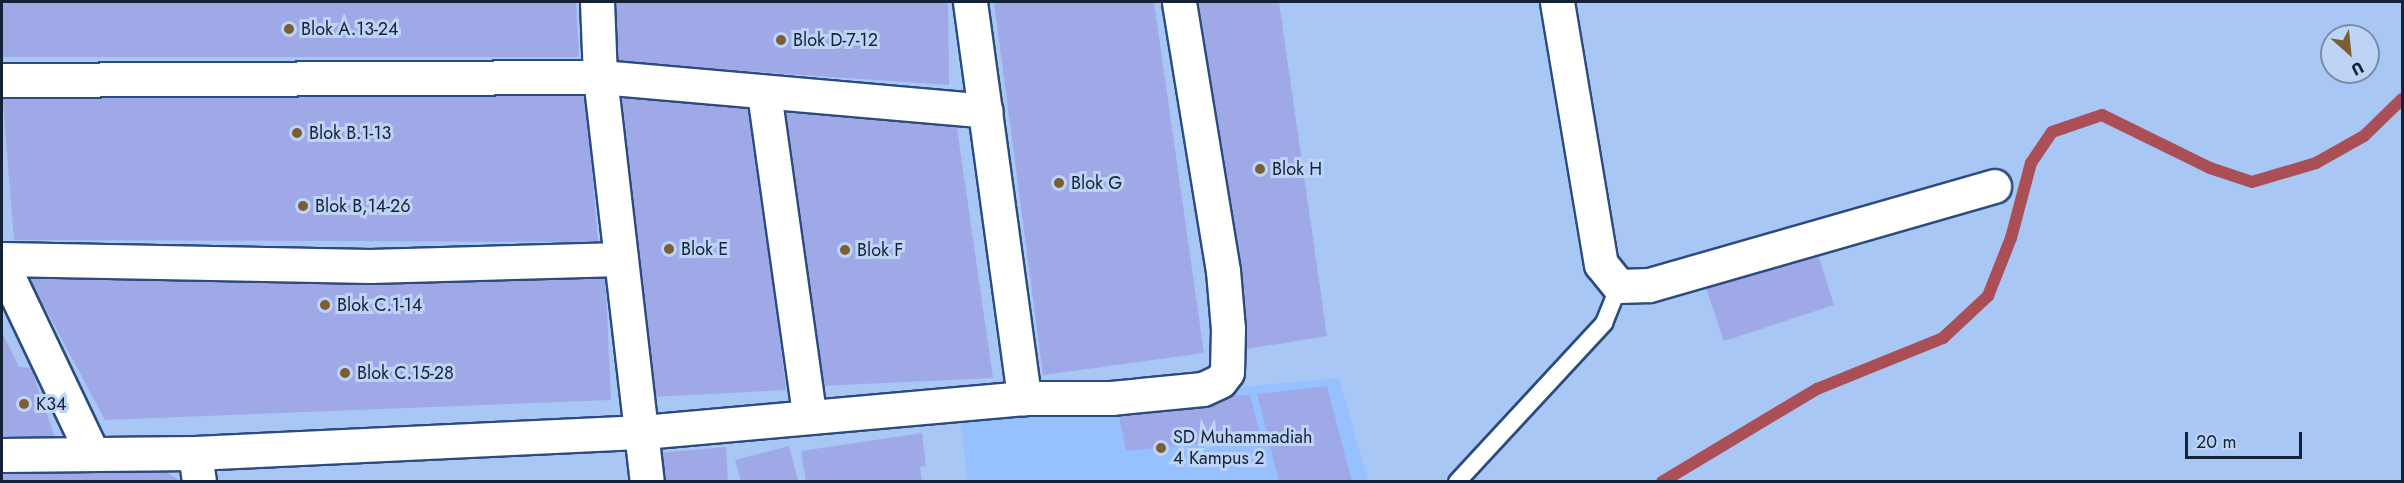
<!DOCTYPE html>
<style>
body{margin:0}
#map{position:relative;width:2404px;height:483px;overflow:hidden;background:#a8c7f4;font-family:Jost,sans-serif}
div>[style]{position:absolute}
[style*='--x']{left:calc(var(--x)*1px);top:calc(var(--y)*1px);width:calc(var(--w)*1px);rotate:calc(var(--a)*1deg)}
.built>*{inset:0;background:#96c0fe}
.stream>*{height:12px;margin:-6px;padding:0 6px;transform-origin:6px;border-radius:6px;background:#aa4f55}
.building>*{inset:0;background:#a0a9e7}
.roads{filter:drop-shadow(2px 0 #2b4c7d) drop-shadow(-2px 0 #2b4c7d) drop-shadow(0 2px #2b4c7d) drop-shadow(0 -2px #2b4c7d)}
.lane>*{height:16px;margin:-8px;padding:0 8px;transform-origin:8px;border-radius:8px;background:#fff}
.street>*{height:33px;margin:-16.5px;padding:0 16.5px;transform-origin:16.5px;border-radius:16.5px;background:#fff}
.dots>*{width:16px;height:16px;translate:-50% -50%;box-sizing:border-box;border:3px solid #bdd4f6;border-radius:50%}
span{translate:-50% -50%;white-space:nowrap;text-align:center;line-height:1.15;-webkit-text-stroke:6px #bdd4f6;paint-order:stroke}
.poi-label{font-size:18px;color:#132237}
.left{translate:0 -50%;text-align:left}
.frame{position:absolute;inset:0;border:3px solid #132237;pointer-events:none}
.north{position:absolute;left:2320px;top:24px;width:60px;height:60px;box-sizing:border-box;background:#bdd4f6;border:2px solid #798daa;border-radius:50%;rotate:153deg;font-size:16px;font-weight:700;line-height:24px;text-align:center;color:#132237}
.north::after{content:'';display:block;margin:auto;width:21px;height:27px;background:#7b5e31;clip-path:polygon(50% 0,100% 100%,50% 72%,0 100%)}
.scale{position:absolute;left:2185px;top:432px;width:117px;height:27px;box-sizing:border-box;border:3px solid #132237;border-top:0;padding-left:8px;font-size:18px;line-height:21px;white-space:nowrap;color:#132237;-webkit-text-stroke:4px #bdd4f6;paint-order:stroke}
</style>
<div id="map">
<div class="built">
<i style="clip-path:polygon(1339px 378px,1368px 481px,968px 481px,959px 414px)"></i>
</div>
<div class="stream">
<i style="--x:1662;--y:482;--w:181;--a:-31"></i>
<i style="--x:1817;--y:389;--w:136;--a:-22"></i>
<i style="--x:1943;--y:338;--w:62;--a:-43"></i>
<i style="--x:1988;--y:296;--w:62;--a:-68.4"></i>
<i style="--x:2011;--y:238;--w:78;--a:-75.1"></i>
<i style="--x:2031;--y:163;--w:37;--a:-56"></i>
<i style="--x:2052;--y:132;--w:53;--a:-18.8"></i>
<i style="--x:2102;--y:115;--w:120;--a:26.1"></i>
<i style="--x:2210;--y:168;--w:44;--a:18.4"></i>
<i style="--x:2252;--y:182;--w:67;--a:-16.5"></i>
<i style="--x:2316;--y:163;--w:55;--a:-29.4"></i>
<i style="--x:2364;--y:136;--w:53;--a:-44.2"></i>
</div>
<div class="building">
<i style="clip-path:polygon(2px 2px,576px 2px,579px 57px,2px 57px)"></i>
<i style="clip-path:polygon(615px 2px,948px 2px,949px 85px,612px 62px)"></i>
<i style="clip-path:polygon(994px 2px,1154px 2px,1204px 353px,1043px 375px)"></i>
<i style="clip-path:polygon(1194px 2px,1279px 2px,1327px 336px,1240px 350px)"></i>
<i style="clip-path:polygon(2px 90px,586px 96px,598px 242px,14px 240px)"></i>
<i style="clip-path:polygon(620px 98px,752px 107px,786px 390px,650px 397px)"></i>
<i style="clip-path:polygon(783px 113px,956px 121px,993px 378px,819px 386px)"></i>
<i style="clip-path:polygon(1815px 245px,1834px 305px,1724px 341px,1704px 282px)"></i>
<i style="clip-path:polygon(605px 272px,611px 400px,105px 420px,27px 274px)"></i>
<i style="clip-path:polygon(2px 332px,19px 367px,31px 368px,56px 440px,2px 442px)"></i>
<i style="clip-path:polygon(1327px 386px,1352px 482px,1279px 482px,1257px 394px)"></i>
<i style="clip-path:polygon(1250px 395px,1261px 438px,1126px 451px,1116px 401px)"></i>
<i style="clip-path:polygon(922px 433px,926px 466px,920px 467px,922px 482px,806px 482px,801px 451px)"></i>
<i style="clip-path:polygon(789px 446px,798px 481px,741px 482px,735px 460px)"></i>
<i style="clip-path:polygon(726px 447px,728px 482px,658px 482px,655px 453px)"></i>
<i style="clip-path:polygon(166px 472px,182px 482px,2px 482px,2px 474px)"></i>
</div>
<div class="roads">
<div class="lane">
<i style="--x:1457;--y:482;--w:217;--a:-47.2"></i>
<i style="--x:1604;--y:323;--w:40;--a:-68"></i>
</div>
<div class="street">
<i style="--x:597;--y:2;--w:75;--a:87.7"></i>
<i style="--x:600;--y:77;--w:408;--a:83.4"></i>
<i style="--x:970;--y:2;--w:400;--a:82.2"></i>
<i style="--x:1557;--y:2;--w:266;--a:80.5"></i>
<i style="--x:1601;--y:264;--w:28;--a:51"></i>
<i style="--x:1619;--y:286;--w:30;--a:-2"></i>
<i style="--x:1649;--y:285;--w:359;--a:-16"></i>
<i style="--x:2;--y:80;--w:598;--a:-0.29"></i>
<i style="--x:600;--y:77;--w:387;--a:5"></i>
<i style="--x:764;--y:93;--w:324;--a:82"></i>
<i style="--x:2;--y:259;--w:368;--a:1.1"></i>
<i style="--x:370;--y:266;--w:251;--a:-1.6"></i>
<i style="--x:2;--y:264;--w:209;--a:64.5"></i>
<i style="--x:195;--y:453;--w:29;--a:82"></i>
<i style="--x:2;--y:455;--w:193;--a:-0.6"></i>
<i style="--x:195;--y:453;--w:448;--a:-2.7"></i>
<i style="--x:643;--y:432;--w:383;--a:-5.1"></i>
<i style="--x:1024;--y:398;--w:87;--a:0"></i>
<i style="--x:1111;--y:398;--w:92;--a:-5.6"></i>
<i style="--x:1203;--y:389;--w:19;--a:-25"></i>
<i style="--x:1220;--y:381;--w:11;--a:-52"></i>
<i style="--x:1227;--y:372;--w:43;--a:-88.7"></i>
<i style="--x:1228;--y:329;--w:58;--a:-94.9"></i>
<i style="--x:1223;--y:271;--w:273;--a:-99.3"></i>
</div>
</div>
<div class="dots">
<i style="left:289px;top:29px;background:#7b5e31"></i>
<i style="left:781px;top:40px;background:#7b5e31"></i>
<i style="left:297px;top:133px;background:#7b5e31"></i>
<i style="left:1260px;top:169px;background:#7b5e31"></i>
<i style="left:1059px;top:183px;background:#7b5e31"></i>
<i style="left:303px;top:206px;background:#7b5e31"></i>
<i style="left:669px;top:249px;background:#7b5e31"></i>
<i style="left:845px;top:250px;background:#7b5e31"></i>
<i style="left:325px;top:305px;background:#7b5e31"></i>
<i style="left:345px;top:373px;background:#7b5e31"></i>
<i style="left:24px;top:404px;background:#7b5e31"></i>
<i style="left:1161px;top:448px;background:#7b5e31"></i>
</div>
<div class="poi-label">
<span class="left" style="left:301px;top:29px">Blok A.13-24</span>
<span class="left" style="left:793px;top:40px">Blok D-7-12</span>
<span class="left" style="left:309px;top:133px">Blok B.1-13</span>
<span class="left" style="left:1272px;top:169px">Blok H</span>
<span class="left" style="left:1071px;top:183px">Blok G</span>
<span class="left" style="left:315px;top:206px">Blok B,14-26</span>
<span class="left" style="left:681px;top:249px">Blok E</span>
<span class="left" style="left:857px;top:250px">Blok F</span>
<span class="left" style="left:337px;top:305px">Blok C.1-14</span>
<span class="left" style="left:357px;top:373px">Blok C.15-28</span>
<span class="left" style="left:36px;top:404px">K34</span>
<span class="left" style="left:1173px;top:448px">SD Muhammadiah<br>4 Kampus 2</span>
</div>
<div class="frame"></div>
<div class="north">U</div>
<div class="scale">20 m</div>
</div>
